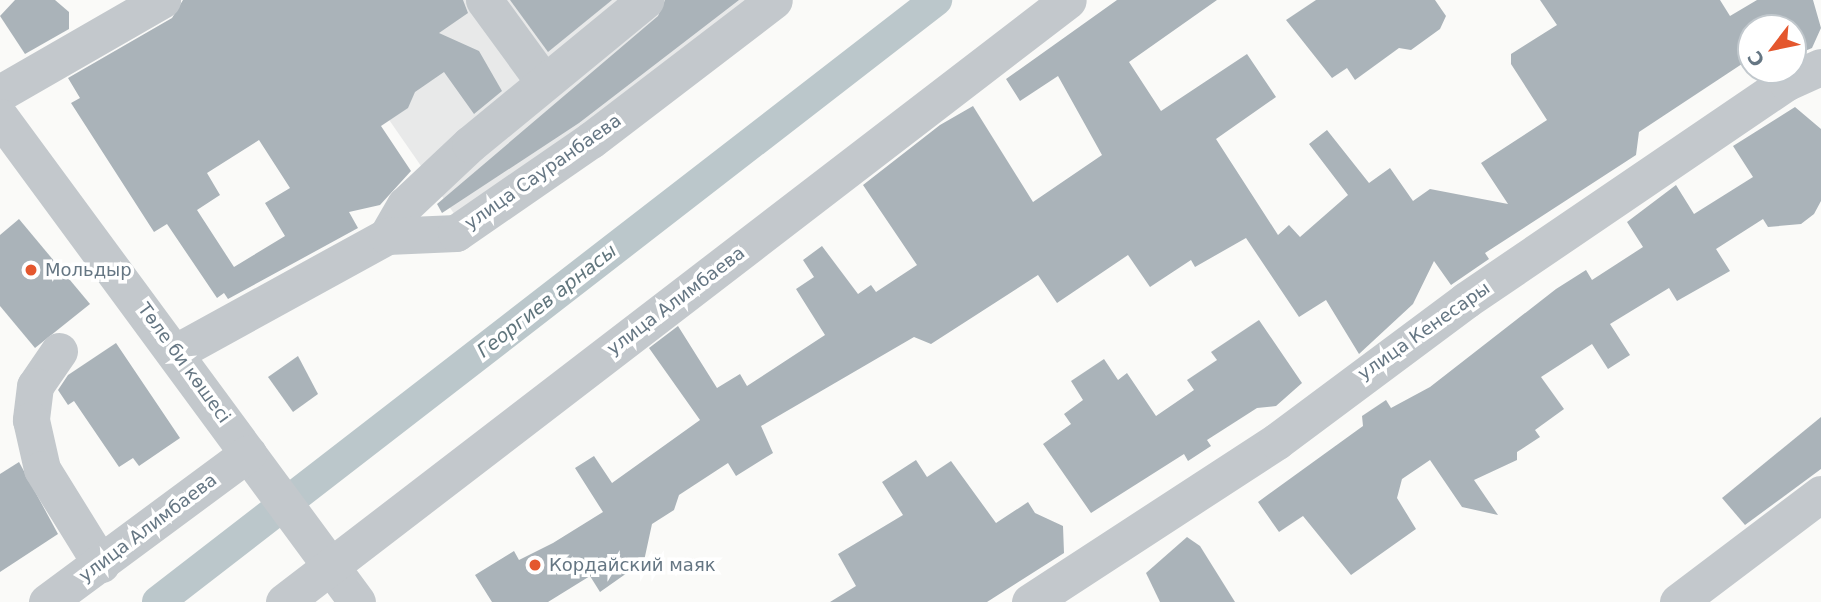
<!DOCTYPE html>
<meta charset="utf-8">
<style>
body{margin:0}
#map{position:relative;width:1821px;height:602px;overflow:hidden;background:#fafaf8;font-family:"DejaVu Sans",sans-serif}
div>[style]{position:absolute}
[style*='--x']{left:calc(var(--x)*1px);top:calc(var(--y)*1px);width:calc(var(--w)*1px);rotate:calc(var(--a)*1deg)}
.built>*{inset:0;background:#e8e9e9}
.canal>*{height:32px;margin:-16px;padding:0 16px;transform-origin:16px;border-radius:16px;background:#bbc7cb}
.building>*{inset:0;background:#aab3b9}
.minor>*{height:37px;margin:-18.5px;padding:0 18.5px;transform-origin:18.5px;border-radius:18.5px;background:#c3c8cc}
.dots>*{width:19px;height:19px;translate:-50% -50%;box-sizing:border-box;border:4px solid #fff;border-radius:50%}
span{translate:-50% -50%;white-space:nowrap;text-align:center;line-height:1.15;-webkit-text-stroke:7px #fff;paint-order:stroke}
.street-label{font-size:18px;color:#657683}
.poi-label{font-size:18px;color:#657683}
.left{translate:0 -50%;text-align:left}
.water-label{font-size:19px;color:#60757c;font-style:italic}
.north{position:absolute;left:1737px;top:14px;width:70px;height:70px;box-sizing:border-box;background:#fff;border:2px solid #c1c8cd;border-radius:50%;rotate:238deg;font-size:19px;font-weight:700;line-height:28px;text-align:center;color:#657683}
.north::after{content:'';display:block;margin:auto;width:24px;height:32px;background:#e4572e;clip-path:polygon(50% 0,100% 100%,50% 72%,0 100%)}
</style>
<div id="map">
<div class="built">
<i style="clip-path:polygon(306px 0,793px 0,464px 228px)"></i>
</div>
<div class="canal">
<i style="--x:158;--y:602;--w:984;--a:-37.73"></i>
</div>
<div class="building">
<i style="clip-path:polygon(15px 0,55px 0,69px 12px,69px 29px,25px 54px,0 16px)"></i>
<i style="clip-path:polygon(evenodd,183px 0,463px 0,468px 13px,439px 33px,479px 51px,502px 91px,474px 114px,444px 72px,415px 92px,408px 108px,381px 126px,411px 171px,380px 205px,349px 212px,358px 228px,228px 299px,224px 293px,217px 298px,167px 224px,154px 232px,71px 103px,80px 98px,68px 78px,172px 18px,183px 0,259px 140px,290px 188px,265px 203px,285px 236px,234px 267px,197px 210px,220px 195px,207px 173px,259px 140px)"></i>
<i style="clip-path:polygon(510px 0,612px 0,548px 52px)"></i>
<i style="clip-path:polygon(665px 0,739px 0,579px 123px,442px 213px,437px 204px,658px 16px)"></i>
<i style="clip-path:polygon(1117px 0,1217px 0,1129px 62px,1161px 111px,1247px 54px,1276px 97px,1216px 139px,1278px 235px,1289px 225px,1300px 237px,1348px 195px,1309px 144px,1327px 130px,1369px 183px,1390px 168px,1413px 201px,1430px 189px,1508px 204px,1481px 163px,1547px 120px,1511px 64px,1511px 54px,1557px 25px,1540px 0,1720px 0,1730px 16px,1757px 0,1813px 0,1821px 28px,1812px 48px,1793px 56px,1793px 28px,1751px 28px,1751px 58px,1639px 132px,1636px 155px,1485px 253px,1489px 259px,1451px 285px,1434px 261px,1413px 304px,1359px 354px,1326px 300px,1299px 317px,1246px 238px,1195px 267px,1191px 260px,1150px 287px,1128px 255px,1057px 303px,1038px 275px,931px 344px,914px 337px,761px 426px,773px 453px,736px 476px,728px 463px,679px 495px,674px 510px,652px 524px,644px 561px,600px 592px,590px 576px,548px 602px,492px 602px,475px 575px,514px 551px,519px 560px,553px 543px,603px 512px,575px 468px,594px 456px,612px 483px,700px 420px,649px 348px,678px 326px,717px 388px,740px 374px,747px 386px,825px 335px,796px 289px,814px 277px,803px 260px,822px 246px,858px 294px,871px 285px,876px 292px,917px 265px,863px 185px,940px 125px,973px 106px,1033px 202px,1102px 155px,1058px 76px,1020px 101px,1006px 79px)"></i>
<i style="clip-path:polygon(1316px 0,1435px 0,1446px 16px,1440px 29px,1411px 50px,1399px 48px,1355px 80px,1347px 68px,1332px 78px,1286px 20px)"></i>
<i style="clip-path:polygon(1795px 107px,1821px 129px,1821px 201px,1814px 214px,1801px 224px,1768px 227px,1763px 219px,1716px 249px,1730px 271px,1677px 301px,1669px 288px,1610px 324px,1630px 355px,1608px 369px,1592px 344px,1541px 377px,1564px 409px,1535px 430px,1540px 437px,1517px 452px,1517px 460px,1474px 480px,1498px 515px,1462px 507px,1430px 460px,1402px 479px,1397px 498px,1416px 529px,1351px 575px,1303px 516px,1279px 532px,1258px 502px,1363px 426px,1362px 416px,1386px 400px,1391px 408px,1430px 387px,1556px 289px,1586px 270px,1592px 280px,1643px 247px,1627px 222px,1676px 185px,1694px 214px,1753px 177px,1733px 146px)"></i>
<i style="clip-path:polygon(19px 219px,90px 304px,35px 348px,0 306px,0 235px)"></i>
<i style="clip-path:polygon(1259px 320px,1302px 383px,1276px 406px,1257px 408px,1207px 440px,1211px 446px,1188px 461px,1184px 454px,1091px 513px,1043px 444px,1071px 424px,1064px 414px,1083px 400px,1071px 381px,1104px 359px,1118px 380px,1127px 373px,1156px 416px,1194px 390px,1187px 380px,1217px 360px,1211px 352px)"></i>
<i style="clip-path:polygon(116px 343px,180px 438px,139px 466px,133px 458px,119px 467px,74px 401px,68px 405px,58px 390px,68px 375px)"></i>
<i style="clip-path:polygon(298px 356px,318px 394px,293px 412px,268px 377px)"></i>
<i style="clip-path:polygon(1821px 417px,1821px 469px,1745px 525px,1722px 498px)"></i>
<i style="clip-path:polygon(916px 460px,927px 477px,951px 461px,996px 523px,1028px 502px,1035px 513px,1063px 526px,1064px 553px,987px 602px,830px 602px,856px 586px,838px 554px,903px 515px,882px 482px)"></i>
<i style="clip-path:polygon(19px 462px,58px 534px,0 572px,0 474px)"></i>
<i style="clip-path:polygon(1187px 537px,1200px 546px,1235px 602px,1160px 602px,1146px 573px)"></i>
</div>
<div class="minor">
<i style="--x:484;--y:0;--w:100;--a:53.9"></i>
<i style="--x:0;--y:93;--w:187;--a:-29.9"></i>
<i style="--x:0;--y:117;--w:602;--a:53.64"></i>
<i style="--x:387;--y:236;--w:36;--a:-60"></i>
<i style="--x:405;--y:205;--w:89;--a:-43.2"></i>
<i style="--x:470;--y:144;--w:227;--a:-39.4"></i>
<i style="--x:59;--y:351;--w:42;--a:124.4"></i>
<i style="--x:35;--y:386;--w:34;--a:97"></i>
<i style="--x:31;--y:420;--w:50;--a:77.3"></i>
<i style="--x:42;--y:469;--w:112;--a:58.2"></i>
<i style="--x:178;--y:351;--w:239;--a:-28.8"></i>
<i style="--x:387;--y:236;--w:69;--a:-2.5"></i>
<i style="--x:456;--y:233;--w:164;--a:-34.6"></i>
<i style="--x:591;--y:140;--w:230;--a:-37.4"></i>
<i style="--x:47;--y:602;--w:250;--a:-36.5"></i>
<i style="--x:284;--y:602;--w:988;--a:-37.52"></i>
<i style="--x:1030;--y:602;--w:295;--a:-33.1"></i>
<i style="--x:1277;--y:441;--w:236;--a:-36.7"></i>
<i style="--x:1466;--y:300;--w:388;--a:-34.2"></i>
<i style="--x:1787;--y:82;--w:37;--a:-24"></i>
<i style="--x:1678;--y:602;--w:179;--a:-37.1"></i>
</div>
<div class="dots">
<i style="left:31px;top:270px;background:#e4572e"></i>
<i style="left:535px;top:565px;background:#e4572e"></i>
</div>
<div class="street-label">
<span style="left:543px;top:172px;rotate:-35deg">улица Сауранбаева</span>
<span style="left:676px;top:301px;rotate:-37deg">улица Алимбаева</span>
<span style="left:1424px;top:331px;rotate:-35deg">улица Кенесары</span>
<span style="left:184px;top:363px;rotate:54deg">Төле би көшесі</span>
<span style="left:148px;top:528px;rotate:-37deg">улица Алимбаева</span>
</div>
<div class="poi-label">
<span class="left" style="left:45px;top:270px">Мольдыр</span>
<span class="left" style="left:549px;top:565px">Кордайский маяк</span>
</div>
<div class="water-label">
<span style="left:547px;top:301px;rotate:-38deg">Георгиев арнасы</span>
</div>
<div class="north">С</div>
</div>
